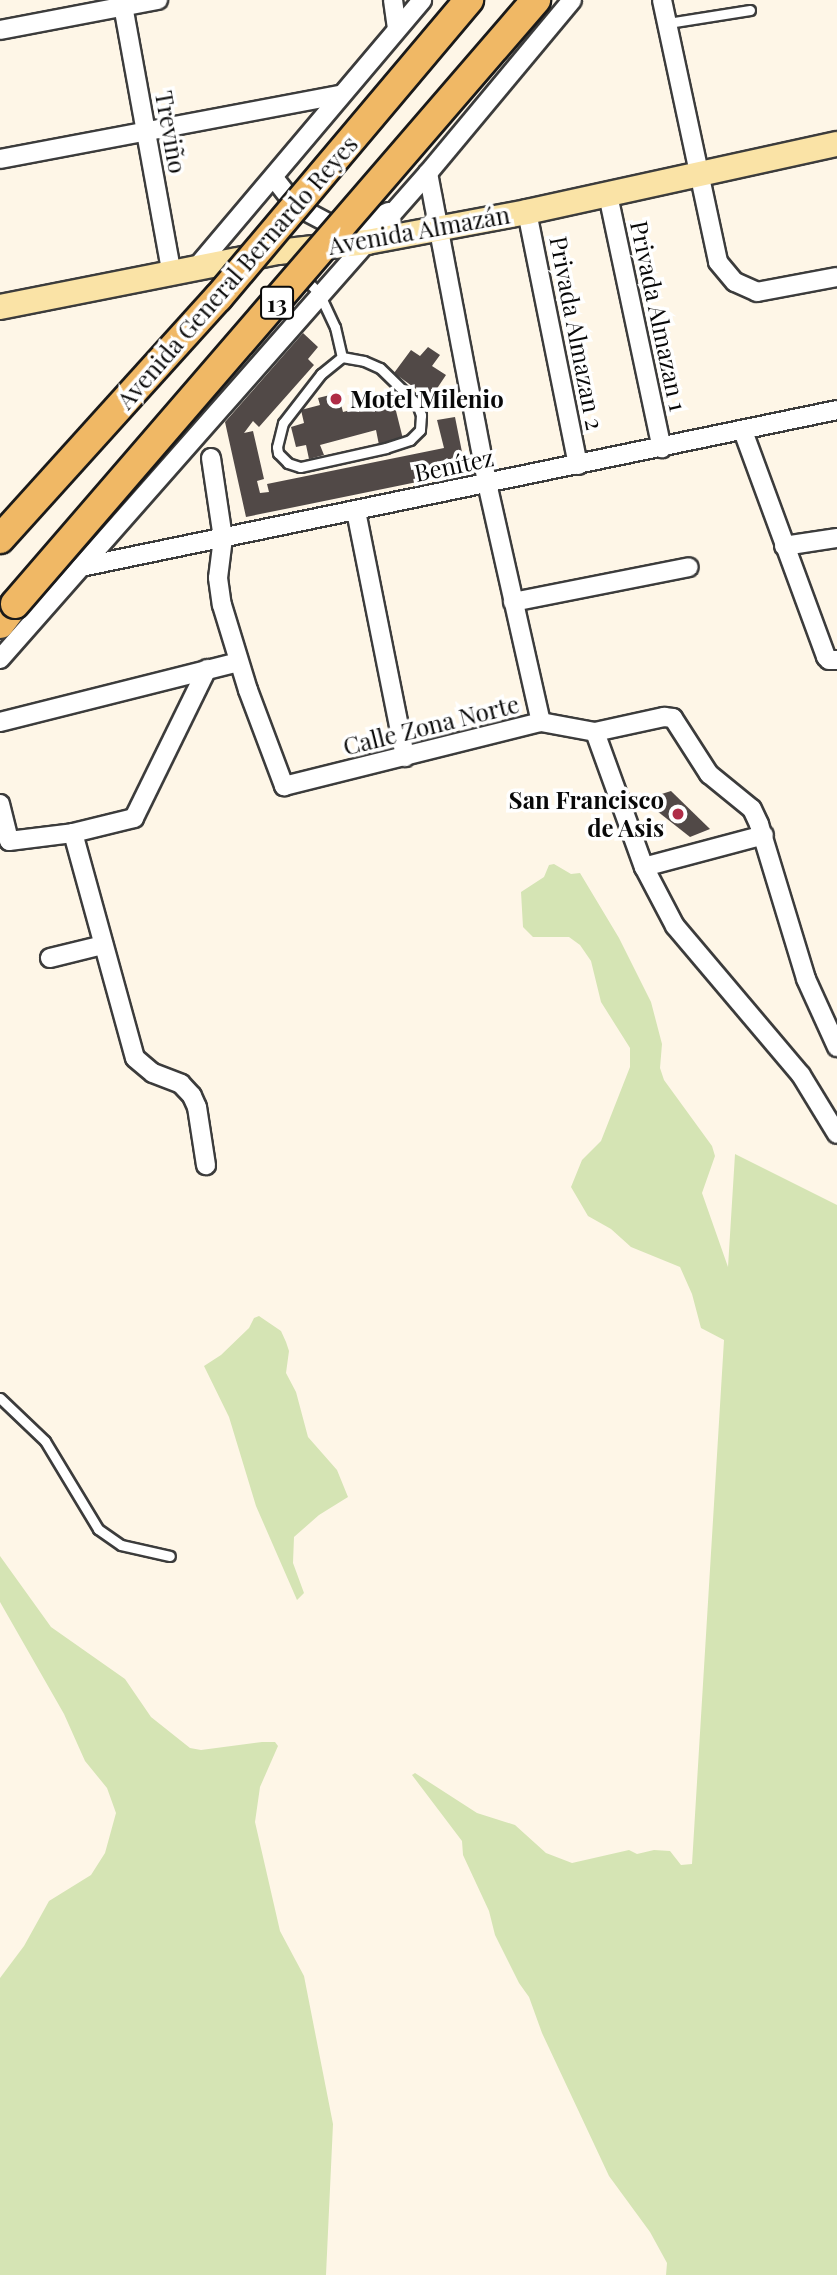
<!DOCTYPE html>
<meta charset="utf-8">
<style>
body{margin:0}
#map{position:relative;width:837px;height:2275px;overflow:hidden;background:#fef6e7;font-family:"Playfair Display",serif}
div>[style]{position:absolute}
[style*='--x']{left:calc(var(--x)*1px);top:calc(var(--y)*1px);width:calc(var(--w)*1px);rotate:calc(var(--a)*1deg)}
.green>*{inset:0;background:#d5e4b4}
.building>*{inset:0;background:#514947}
.roads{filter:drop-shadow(2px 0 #3c3c3c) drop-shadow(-2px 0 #3c3c3c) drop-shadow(0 2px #3c3c3c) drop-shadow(0 -2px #3c3c3c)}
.service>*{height:9px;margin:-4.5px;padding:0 4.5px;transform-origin:4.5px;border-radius:4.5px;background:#fff}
.minor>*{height:18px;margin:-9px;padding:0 9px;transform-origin:9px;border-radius:9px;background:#fff}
.secondary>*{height:24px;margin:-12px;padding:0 12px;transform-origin:12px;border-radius:12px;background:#fae3a6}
.primary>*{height:28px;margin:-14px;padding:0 14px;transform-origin:14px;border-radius:14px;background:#f0b865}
.bridges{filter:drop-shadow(2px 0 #1a1a1a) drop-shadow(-2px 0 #1a1a1a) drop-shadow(0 2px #1a1a1a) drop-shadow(0 -2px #1a1a1a)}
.primary-bridge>*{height:28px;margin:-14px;padding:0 14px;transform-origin:14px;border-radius:14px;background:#f0b865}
.dots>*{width:19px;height:19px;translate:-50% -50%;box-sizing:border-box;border:4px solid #fff;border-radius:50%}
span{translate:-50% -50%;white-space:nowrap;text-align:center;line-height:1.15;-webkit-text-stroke:7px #fff;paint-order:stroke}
.shield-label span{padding:2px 5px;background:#fff;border:2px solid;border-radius:5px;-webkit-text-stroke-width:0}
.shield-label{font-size:23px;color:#090909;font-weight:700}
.street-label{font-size:24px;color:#090909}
.poi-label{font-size:24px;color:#090909;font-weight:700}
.left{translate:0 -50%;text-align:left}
.right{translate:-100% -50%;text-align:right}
</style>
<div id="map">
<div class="green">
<i style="clip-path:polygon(554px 864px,571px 874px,580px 873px,619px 938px,651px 1002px,662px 1044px,660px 1068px,664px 1080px,712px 1146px,715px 1156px,702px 1193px,728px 1267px,735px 1154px,837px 1205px,837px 2275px,666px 2275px,667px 2263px,650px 2232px,609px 2176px,542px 2033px,529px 1997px,519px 1983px,495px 1935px,489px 1911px,463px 1855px,462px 1841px,412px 1775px,415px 1773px,477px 1813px,515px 1825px,546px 1853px,572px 1863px,629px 1850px,637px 1854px,654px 1850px,670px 1851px,681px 1865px,692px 1864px,724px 1340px,701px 1328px,692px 1294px,680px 1267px,631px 1247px,611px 1229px,588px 1216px,571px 1187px,582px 1160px,601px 1141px,630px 1067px,630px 1048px,601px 1002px,591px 961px,580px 945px,569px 937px,533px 937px,523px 927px,521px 892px,544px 877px,549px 865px)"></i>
<i style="clip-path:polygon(259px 1316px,281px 1331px,286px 1342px,289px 1351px,286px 1373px,296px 1392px,308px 1437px,337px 1470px,348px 1497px,319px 1515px,294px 1537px,293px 1563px,304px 1593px,297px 1600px,256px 1506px,229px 1417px,204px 1366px,221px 1355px,249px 1328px,254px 1318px)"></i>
<i style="clip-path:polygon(0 1556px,51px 1627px,125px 1679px,151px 1717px,190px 1748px,201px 1750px,262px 1742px,275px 1742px,278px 1746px,260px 1787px,255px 1822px,280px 1931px,304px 1976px,333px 2124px,326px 2275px,0 2275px,0 1978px,24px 1946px,49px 1901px,91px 1875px,105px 1853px,116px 1813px,107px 1788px,85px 1761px,64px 1714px,0 1602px)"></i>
</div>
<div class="building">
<i style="clip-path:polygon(303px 333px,318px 347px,308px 359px,314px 365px,259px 427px,253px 421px,244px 433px,253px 431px,264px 479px,257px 481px,260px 493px,269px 492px,267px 484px,444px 448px,437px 420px,455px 417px,466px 472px,246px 517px,225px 422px)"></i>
<i style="clip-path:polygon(428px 347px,440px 355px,432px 366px,446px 375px,430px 399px,394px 373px,411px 350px,420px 356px)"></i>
<i style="clip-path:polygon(338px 393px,343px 412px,393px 399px,403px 439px,379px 445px,376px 430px,320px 445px,324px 455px,309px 459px,306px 445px,296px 447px,291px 427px,304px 423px,301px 410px,320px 405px,318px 398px)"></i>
<i style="clip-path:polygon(671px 791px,710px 829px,690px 837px,643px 800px)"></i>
</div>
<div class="roads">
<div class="service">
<i style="--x:668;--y:23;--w:83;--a:-9"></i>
<i style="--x:302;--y:276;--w:24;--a:45"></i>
<i style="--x:319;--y:293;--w:38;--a:65"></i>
<i style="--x:335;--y:327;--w:31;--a:77"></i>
<i style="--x:342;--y:357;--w:22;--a:10"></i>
<i style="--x:364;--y:361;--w:17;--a:24"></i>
<i style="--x:380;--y:368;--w:52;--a:44.2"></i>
<i style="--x:417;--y:404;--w:12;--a:70"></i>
<i style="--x:421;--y:415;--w:15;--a:94"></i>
<i style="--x:420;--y:430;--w:14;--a:135"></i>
<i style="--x:410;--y:440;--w:25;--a:162"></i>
<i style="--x:386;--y:448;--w:88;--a:167.5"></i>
<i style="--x:300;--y:467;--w:13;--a:-162"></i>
<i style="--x:288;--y:463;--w:14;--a:-135"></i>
<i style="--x:278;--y:453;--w:6;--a:-99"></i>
<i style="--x:277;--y:447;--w:25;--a:-76"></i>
<i style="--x:283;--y:423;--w:62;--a:-52.2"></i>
<i style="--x:321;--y:374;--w:27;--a:-39"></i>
<i style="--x:0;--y:1398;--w:62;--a:43.7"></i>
<i style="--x:45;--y:1441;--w:103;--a:58.9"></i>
<i style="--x:98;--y:1529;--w:28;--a:35"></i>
<i style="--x:121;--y:1545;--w:50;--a:12.7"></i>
</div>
<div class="minor">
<i style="--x:122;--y:0;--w:279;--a:79.7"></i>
<i style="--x:393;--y:0;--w:27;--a:82"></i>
<i style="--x:662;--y:0;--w:268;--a:77.9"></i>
<i style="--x:718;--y:262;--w:26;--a:50"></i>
<i style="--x:735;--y:282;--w:24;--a:24"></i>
<i style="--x:757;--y:292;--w:81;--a:-10.6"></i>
<i style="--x:0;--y:30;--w:161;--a:-10.8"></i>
<i style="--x:0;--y:159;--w:345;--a:-10.7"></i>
<i style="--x:428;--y:173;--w:316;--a:79.2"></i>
<i style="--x:487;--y:483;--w:245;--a:77.3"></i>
<i style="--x:274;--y:178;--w:36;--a:52"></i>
<i style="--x:296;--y:206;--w:36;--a:28"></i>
<i style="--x:328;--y:223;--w:36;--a:0"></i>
<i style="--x:364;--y:223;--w:27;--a:-24"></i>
<i style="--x:608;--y:195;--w:259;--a:78"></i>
<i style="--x:527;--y:212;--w:258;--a:78.6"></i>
<i style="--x:195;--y:269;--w:352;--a:-49.8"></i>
<i style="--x:743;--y:431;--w:241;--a:69.8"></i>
<i style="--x:826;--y:657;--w:4;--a:45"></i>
<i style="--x:829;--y:660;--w:8;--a:0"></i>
<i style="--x:211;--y:458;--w:81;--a:81.5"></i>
<i style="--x:223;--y:538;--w:40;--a:97.1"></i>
<i style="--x:218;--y:578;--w:27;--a:82"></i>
<i style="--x:222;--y:605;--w:89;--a:73"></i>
<i style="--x:248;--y:690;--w:103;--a:69.4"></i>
<i style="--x:284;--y:786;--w:265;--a:-14"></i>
<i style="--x:541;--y:722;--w:55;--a:10.5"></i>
<i style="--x:595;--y:732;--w:71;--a:-12.3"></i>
<i style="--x:664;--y:717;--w:9;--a:6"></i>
<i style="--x:673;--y:718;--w:67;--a:57.3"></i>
<i style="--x:709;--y:774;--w:55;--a:39.1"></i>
<i style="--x:752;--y:809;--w:17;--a:65"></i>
<i style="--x:759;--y:824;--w:162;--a:73.1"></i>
<i style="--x:806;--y:979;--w:75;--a:65.5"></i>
<i style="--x:356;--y:511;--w:251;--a:78.7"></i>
<i style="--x:784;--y:546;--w:54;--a:-8.6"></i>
<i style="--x:81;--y:567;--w:772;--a:-11.73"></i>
<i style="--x:513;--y:602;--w:179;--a:-11.2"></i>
<i style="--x:0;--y:659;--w:648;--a:-48.63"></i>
<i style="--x:428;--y:173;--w:225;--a:-50.2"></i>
<i style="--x:0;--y:722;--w:245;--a:-14.1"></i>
<i style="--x:595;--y:732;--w:144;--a:70.1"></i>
<i style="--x:644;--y:867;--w:67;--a:62.3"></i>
<i style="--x:675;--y:926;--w:195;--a:49.8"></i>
<i style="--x:801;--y:1075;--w:69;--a:58.6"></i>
<i style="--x:0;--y:804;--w:38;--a:76"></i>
<i style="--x:9;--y:841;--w:64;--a:-7.1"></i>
<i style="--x:73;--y:833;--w:63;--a:-13.8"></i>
<i style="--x:134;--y:818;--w:166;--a:-63.9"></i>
<i style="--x:73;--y:833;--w:233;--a:74.6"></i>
<i style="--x:135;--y:1058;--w:23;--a:40"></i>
<i style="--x:153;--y:1073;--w:30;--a:21"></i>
<i style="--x:181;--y:1084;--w:16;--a:47"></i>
<i style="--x:192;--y:1096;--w:12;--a:66"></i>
<i style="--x:197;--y:1107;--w:59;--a:81.2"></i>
<i style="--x:644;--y:867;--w:124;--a:-14.9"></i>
<i style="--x:50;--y:958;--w:55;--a:-13.8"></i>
</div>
<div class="secondary">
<i style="--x:0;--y:307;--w:283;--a:-11.2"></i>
<i style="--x:278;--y:252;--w:90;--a:-6.4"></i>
<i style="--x:367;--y:242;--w:163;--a:-10.6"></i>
<i style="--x:527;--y:212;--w:317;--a:-12.4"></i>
</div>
<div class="primary">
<i style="--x:0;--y:624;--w:25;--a:-53"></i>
</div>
</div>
<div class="bridges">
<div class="primary-bridge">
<i style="--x:0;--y:539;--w:325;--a:-47.9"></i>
<i style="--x:218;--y:298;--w:390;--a:-49.9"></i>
<i style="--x:15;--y:604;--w:798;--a:-49.22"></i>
</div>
</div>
<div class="dots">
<i style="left:336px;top:399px;background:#af2c47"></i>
<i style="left:678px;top:814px;background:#af2c47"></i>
</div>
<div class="shield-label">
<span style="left:277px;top:303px">13</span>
</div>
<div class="street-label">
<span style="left:171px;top:132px;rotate:80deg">Treviño</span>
<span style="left:419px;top:230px;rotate:-10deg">Avenida Almazán</span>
<span style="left:237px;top:272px;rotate:-49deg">Avenida General Bernardo Reyes</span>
<span style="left:659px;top:316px;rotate:78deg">Privada Almazan 1</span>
<span style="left:577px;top:333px;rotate:79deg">Privada Almazan 2</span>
<span style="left:454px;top:465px;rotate:-12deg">Benítez</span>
<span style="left:431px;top:725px;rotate:-14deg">Calle Zona Norte</span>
</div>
<div class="poi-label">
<span class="left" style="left:350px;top:399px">Motel Milenio</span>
<span class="right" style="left:664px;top:814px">San Francisco<br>de Asis</span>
</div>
</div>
